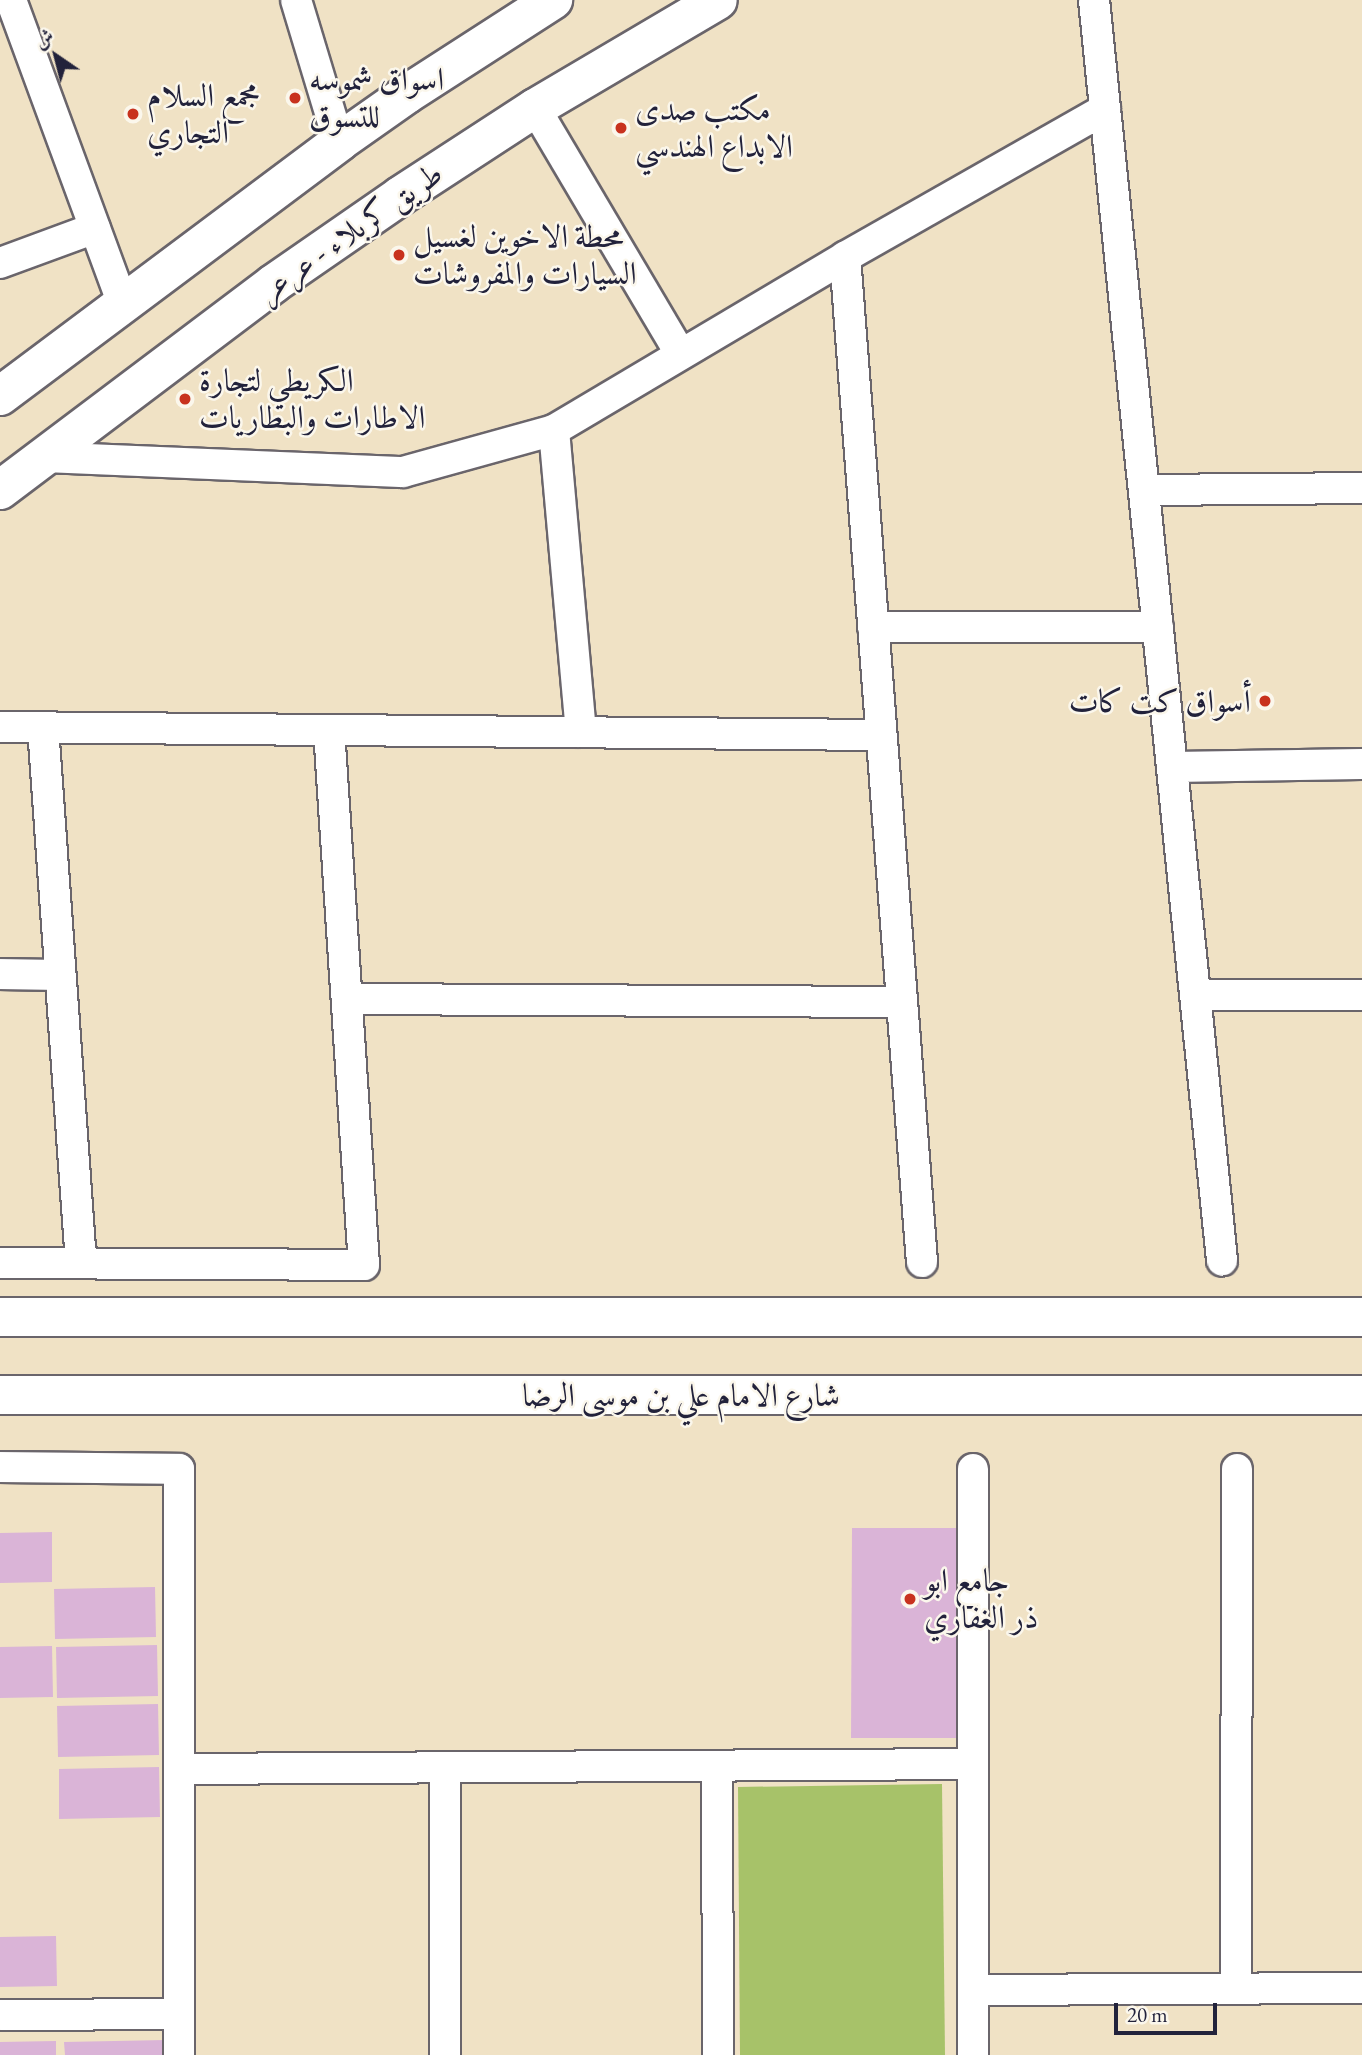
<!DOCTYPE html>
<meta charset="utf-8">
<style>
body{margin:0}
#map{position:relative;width:1362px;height:2055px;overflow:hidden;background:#f0e2c5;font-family:"EB Garamond",Amiri,serif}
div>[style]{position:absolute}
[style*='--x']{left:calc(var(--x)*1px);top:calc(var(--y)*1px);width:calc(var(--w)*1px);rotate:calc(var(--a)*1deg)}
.green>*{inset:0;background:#a7c269}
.building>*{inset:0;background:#dab4d7}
.roads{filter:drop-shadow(2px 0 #6a656b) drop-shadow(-2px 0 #6a656b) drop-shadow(0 2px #6a656b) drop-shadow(0 -2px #6a656b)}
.minor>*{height:30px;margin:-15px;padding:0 15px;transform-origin:15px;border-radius:15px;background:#fff}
.secondary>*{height:38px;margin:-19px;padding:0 19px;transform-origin:19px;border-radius:19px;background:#fff}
.primary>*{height:38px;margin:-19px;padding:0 19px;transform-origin:19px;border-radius:19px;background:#fff}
.dots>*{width:19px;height:19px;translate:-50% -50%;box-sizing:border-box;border:4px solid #fbf7ec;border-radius:50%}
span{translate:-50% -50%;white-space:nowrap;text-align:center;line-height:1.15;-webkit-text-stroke:5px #fbf7ec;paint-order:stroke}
.poi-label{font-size:32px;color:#22223b}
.left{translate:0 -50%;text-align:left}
.right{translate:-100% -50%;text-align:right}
.street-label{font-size:32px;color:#22223b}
.north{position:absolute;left:21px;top:21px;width:70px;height:70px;-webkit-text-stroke:5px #fbf7ec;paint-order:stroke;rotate:325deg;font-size:19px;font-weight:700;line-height:28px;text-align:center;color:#22223b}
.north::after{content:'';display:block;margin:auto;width:24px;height:32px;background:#22223b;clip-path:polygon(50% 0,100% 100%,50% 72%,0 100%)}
.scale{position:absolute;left:1114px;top:2003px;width:103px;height:32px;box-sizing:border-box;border:4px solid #22223b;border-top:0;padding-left:9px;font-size:21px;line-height:24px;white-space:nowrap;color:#22223b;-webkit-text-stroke:5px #fbf7ec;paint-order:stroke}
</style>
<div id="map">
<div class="green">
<i style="clip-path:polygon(942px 1784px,945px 2055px,740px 2055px,738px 1787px)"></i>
</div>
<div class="building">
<i style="clip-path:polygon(852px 1528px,963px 1528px,962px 1738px,851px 1738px)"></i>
<i style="clip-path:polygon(52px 1532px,52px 1582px,0 1583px,0 1533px)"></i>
<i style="clip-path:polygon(155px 1587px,156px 1637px,55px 1639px,54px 1589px)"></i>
<i style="clip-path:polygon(157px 1645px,158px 1696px,57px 1698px,56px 1647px)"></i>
<i style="clip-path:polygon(52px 1646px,53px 1697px,0 1698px,0 1647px)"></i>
<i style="clip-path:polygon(158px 1704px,159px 1755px,58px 1757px,57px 1706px)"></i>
<i style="clip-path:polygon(159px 1767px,160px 1817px,59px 1819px,59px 1769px)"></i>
<i style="clip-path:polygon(56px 1936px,57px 1986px,0 1987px,0 1937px)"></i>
<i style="clip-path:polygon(165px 2040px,166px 2055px,65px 2055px,64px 2042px)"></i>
<i style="clip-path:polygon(56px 2041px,56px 2055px,0 2055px,0 2042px)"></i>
</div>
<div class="roads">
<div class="minor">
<i style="--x:11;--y:0;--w:322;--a:69.8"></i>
<i style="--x:296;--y:0;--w:148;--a:73.2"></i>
<i style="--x:1094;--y:0;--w:1267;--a:84.2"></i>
<i style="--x:535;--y:108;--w:285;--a:59.4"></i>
<i style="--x:845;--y:257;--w:1008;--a:85.62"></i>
<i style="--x:0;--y:263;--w:101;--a:-20.2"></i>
<i style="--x:554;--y:430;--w:303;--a:84.9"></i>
<i style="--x:42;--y:457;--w:361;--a:2.4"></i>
<i style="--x:403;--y:472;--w:157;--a:-15.5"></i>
<i style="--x:554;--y:430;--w:339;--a:-30.7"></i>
<i style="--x:845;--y:257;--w:299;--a:-29.6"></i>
<i style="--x:1144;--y:490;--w:218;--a:-0.5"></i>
<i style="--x:873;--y:627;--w:285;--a:0"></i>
<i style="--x:0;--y:727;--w:881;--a:0.52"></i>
<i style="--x:43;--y:727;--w:537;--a:85.94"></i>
<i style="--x:1172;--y:767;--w:190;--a:-0.9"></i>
<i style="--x:0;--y:974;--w:60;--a:1"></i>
<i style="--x:1195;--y:995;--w:167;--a:0"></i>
<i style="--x:347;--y:999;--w:555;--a:0.31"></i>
<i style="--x:0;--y:1263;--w:364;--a:0.3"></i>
<i style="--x:364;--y:1265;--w:536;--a:-93.74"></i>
<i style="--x:0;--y:1467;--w:179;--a:0.6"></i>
<i style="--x:179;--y:1469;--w:586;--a:90"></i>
<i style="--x:717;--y:1766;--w:289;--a:89.8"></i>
<i style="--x:445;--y:1767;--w:288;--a:90"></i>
<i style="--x:179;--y:1769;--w:793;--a:-0.36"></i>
<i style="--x:1236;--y:1989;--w:520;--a:-89.89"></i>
<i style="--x:973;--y:1990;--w:389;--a:-0.3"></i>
<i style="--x:0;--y:2015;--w:179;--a:-0.3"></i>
<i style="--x:973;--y:2055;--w:586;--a:-90"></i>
</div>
<div class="secondary">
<i style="--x:0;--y:1317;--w:1362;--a:0"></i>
<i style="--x:0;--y:1395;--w:1362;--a:0"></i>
</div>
<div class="primary">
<i style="--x:0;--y:396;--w:424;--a:-36.8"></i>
<i style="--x:339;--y:142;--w:83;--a:-35.2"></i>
<i style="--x:407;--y:94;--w:174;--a:-32.8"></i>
<i style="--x:0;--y:490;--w:342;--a:-37"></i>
<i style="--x:273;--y:284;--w:155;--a:-34.7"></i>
<i style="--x:400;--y:196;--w:161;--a:-33.1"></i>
<i style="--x:535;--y:108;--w:212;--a:-30.5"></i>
</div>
</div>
<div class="dots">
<i style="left:295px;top:98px;background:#c8321e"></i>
<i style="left:133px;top:114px;background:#c8321e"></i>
<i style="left:621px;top:128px;background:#c8321e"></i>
<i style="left:399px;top:255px;background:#c8321e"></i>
<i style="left:185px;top:399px;background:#c8321e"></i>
<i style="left:1265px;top:701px;background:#c8321e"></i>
<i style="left:910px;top:1599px;background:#c8321e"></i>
</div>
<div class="poi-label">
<span class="left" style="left:309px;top:98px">اسواق شموسه<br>للتسوق</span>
<span class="left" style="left:147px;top:114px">مجمع السلام<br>التجاري</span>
<span class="left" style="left:635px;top:128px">مكتب صدى<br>الابداع الهندسي</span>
<span class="left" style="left:413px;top:255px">محطة الاخوين لغسيل<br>السيارات والمفروشات</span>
<span class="left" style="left:199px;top:399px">الكريطي لتجارة<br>الاطارات والبطاريات</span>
<span class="right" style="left:1251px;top:701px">أسواق كت كات</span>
<span class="left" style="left:924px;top:1599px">جامع ابو<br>ذر الغفاري</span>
</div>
<div class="street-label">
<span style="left:350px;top:232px;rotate:-35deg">طريق كربلاء - عرعر</span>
<span style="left:681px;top:1395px">شارع الامام علي بن موسى الرضا</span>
</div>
<div class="north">ش</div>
<div class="scale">20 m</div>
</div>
